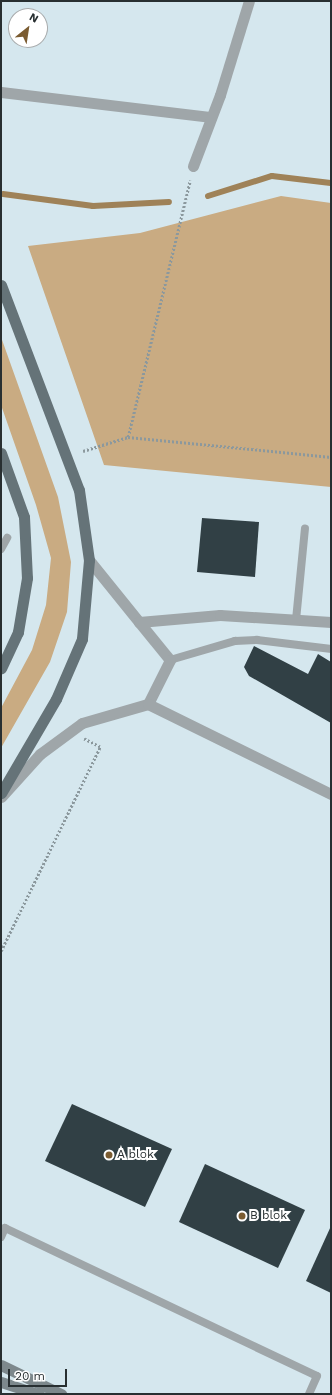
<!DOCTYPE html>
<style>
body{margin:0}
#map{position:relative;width:332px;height:1395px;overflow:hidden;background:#d5e7ee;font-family:"Work Sans",sans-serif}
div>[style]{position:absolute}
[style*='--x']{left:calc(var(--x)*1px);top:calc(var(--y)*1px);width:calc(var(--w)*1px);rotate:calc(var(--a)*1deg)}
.green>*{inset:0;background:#c9ab82}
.stream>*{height:6px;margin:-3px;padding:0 3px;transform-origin:3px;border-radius:3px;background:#9f8258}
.building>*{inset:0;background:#314045}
.path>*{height:2.5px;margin-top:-1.25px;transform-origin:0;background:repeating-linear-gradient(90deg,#8b989d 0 2px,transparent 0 4px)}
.service>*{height:8px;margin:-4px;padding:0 4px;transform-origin:4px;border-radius:4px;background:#9fa6a9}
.minor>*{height:11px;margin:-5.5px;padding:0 5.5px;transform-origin:5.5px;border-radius:5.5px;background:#9fa6a9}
.secondary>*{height:11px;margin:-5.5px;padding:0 5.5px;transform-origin:5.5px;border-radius:5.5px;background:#7d888c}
.primary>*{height:11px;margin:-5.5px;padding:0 5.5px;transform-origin:5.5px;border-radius:5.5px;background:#657378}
.dots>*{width:11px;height:11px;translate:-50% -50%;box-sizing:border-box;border:2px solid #fff;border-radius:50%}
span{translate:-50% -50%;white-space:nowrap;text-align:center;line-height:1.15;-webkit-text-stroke:4px #fff;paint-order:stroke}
.poi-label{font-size:12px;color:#282f31}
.left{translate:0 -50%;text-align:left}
.frame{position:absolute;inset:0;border:2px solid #282f31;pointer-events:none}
.north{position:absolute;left:8px;top:8px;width:40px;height:40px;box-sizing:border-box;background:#fff;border:1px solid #a9acad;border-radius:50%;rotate:30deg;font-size:11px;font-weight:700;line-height:16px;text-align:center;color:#282f31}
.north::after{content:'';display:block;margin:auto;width:14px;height:18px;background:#7b5c31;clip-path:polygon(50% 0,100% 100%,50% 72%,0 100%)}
.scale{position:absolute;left:8px;top:1369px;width:59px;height:18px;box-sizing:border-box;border:2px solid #282f31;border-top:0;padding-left:5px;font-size:12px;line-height:14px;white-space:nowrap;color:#282f31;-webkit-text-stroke:3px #fff;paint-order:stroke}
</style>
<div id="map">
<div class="green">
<i style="clip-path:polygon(281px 196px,331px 203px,331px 487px,104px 465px,28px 246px,140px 233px)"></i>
<i style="clip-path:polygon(1px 337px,58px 497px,71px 562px,67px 612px,50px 662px,1px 748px,1px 708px,32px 650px,46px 605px,51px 558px,36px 505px,1px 405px)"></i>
</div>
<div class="stream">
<i style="--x:3;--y:194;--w:91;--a:7.6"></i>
<i style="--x:93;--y:206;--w:76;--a:-3"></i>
<i style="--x:208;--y:196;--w:67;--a:-17.4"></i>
<i style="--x:272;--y:176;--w:59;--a:6.8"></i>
</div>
<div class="building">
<i style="clip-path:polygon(202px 518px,259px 522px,255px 577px,197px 572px)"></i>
<i style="clip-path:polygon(254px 646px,308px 674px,318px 654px,331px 662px,331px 723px,249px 676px,244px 667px)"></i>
<i style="clip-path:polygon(72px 1104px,172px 1149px,145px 1207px,45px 1161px)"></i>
<i style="clip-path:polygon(205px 1164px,305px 1210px,278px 1268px,179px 1222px)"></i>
<i style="clip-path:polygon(331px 1226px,331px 1293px,306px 1281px)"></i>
</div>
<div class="path">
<i style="--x:128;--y:437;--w:204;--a:5.6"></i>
<i style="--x:83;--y:451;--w:47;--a:-17.3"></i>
<i style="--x:128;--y:437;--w:264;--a:-76.4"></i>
<i style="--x:1;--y:951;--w:227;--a:-64.1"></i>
<i style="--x:100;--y:747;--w:18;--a:-153"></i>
</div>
<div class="service">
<i style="--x:1;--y:549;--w:13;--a:-61"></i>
<i style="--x:296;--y:620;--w:92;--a:-84.4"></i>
<i style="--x:170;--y:660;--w:68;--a:-16.3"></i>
<i style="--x:235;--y:641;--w:22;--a:-3"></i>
<i style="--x:257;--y:640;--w:75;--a:6.9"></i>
<i style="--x:1;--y:1237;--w:10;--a:-66"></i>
<i style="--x:5;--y:1228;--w:345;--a:25.4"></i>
<i style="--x:317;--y:1376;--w:20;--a:114"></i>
</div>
<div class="minor">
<i style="--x:1;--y:92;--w:210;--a:6.8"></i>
<i style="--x:193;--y:166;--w:76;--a:-69.2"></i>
<i style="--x:220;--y:95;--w:98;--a:-72.9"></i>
<i style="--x:89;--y:560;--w:80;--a:51.1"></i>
<i style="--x:139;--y:622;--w:81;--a:-4.9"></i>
<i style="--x:220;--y:615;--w:111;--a:3.6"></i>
<i style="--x:139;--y:622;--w:49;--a:50.8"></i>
<i style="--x:170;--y:660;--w:49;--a:116.6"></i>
<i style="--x:1;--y:797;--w:58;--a:-47.8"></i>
<i style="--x:40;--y:754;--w:52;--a:-36.4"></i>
<i style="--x:82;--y:723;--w:69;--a:-16.1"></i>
<i style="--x:148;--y:704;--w:204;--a:26.2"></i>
</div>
<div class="secondary">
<i style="--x:1;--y:1365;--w:67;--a:25.8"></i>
<i style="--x:1;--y:1382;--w:40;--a:18"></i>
</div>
<div class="primary">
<i style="--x:1;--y:285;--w:219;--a:69.2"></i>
<i style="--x:79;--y:490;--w:71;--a:81.9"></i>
<i style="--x:89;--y:560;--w:79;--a:95.1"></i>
<i style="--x:82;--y:639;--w:65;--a:113.4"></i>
<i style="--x:56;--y:699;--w:109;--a:120.3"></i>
<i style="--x:1;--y:453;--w:68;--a:70.2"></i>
<i style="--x:24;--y:517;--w:61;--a:87.2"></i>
<i style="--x:27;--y:578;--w:55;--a:99.5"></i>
<i style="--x:18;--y:632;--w:40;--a:115"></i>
</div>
<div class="dots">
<i style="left:109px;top:1155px;background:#7b5c31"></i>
<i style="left:242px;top:1216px;background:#7b5c31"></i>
</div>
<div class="poi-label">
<span class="left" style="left:117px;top:1155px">A blok</span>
<span class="left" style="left:250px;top:1216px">B blok</span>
</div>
<div class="frame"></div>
<div class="north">N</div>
<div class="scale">20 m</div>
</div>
